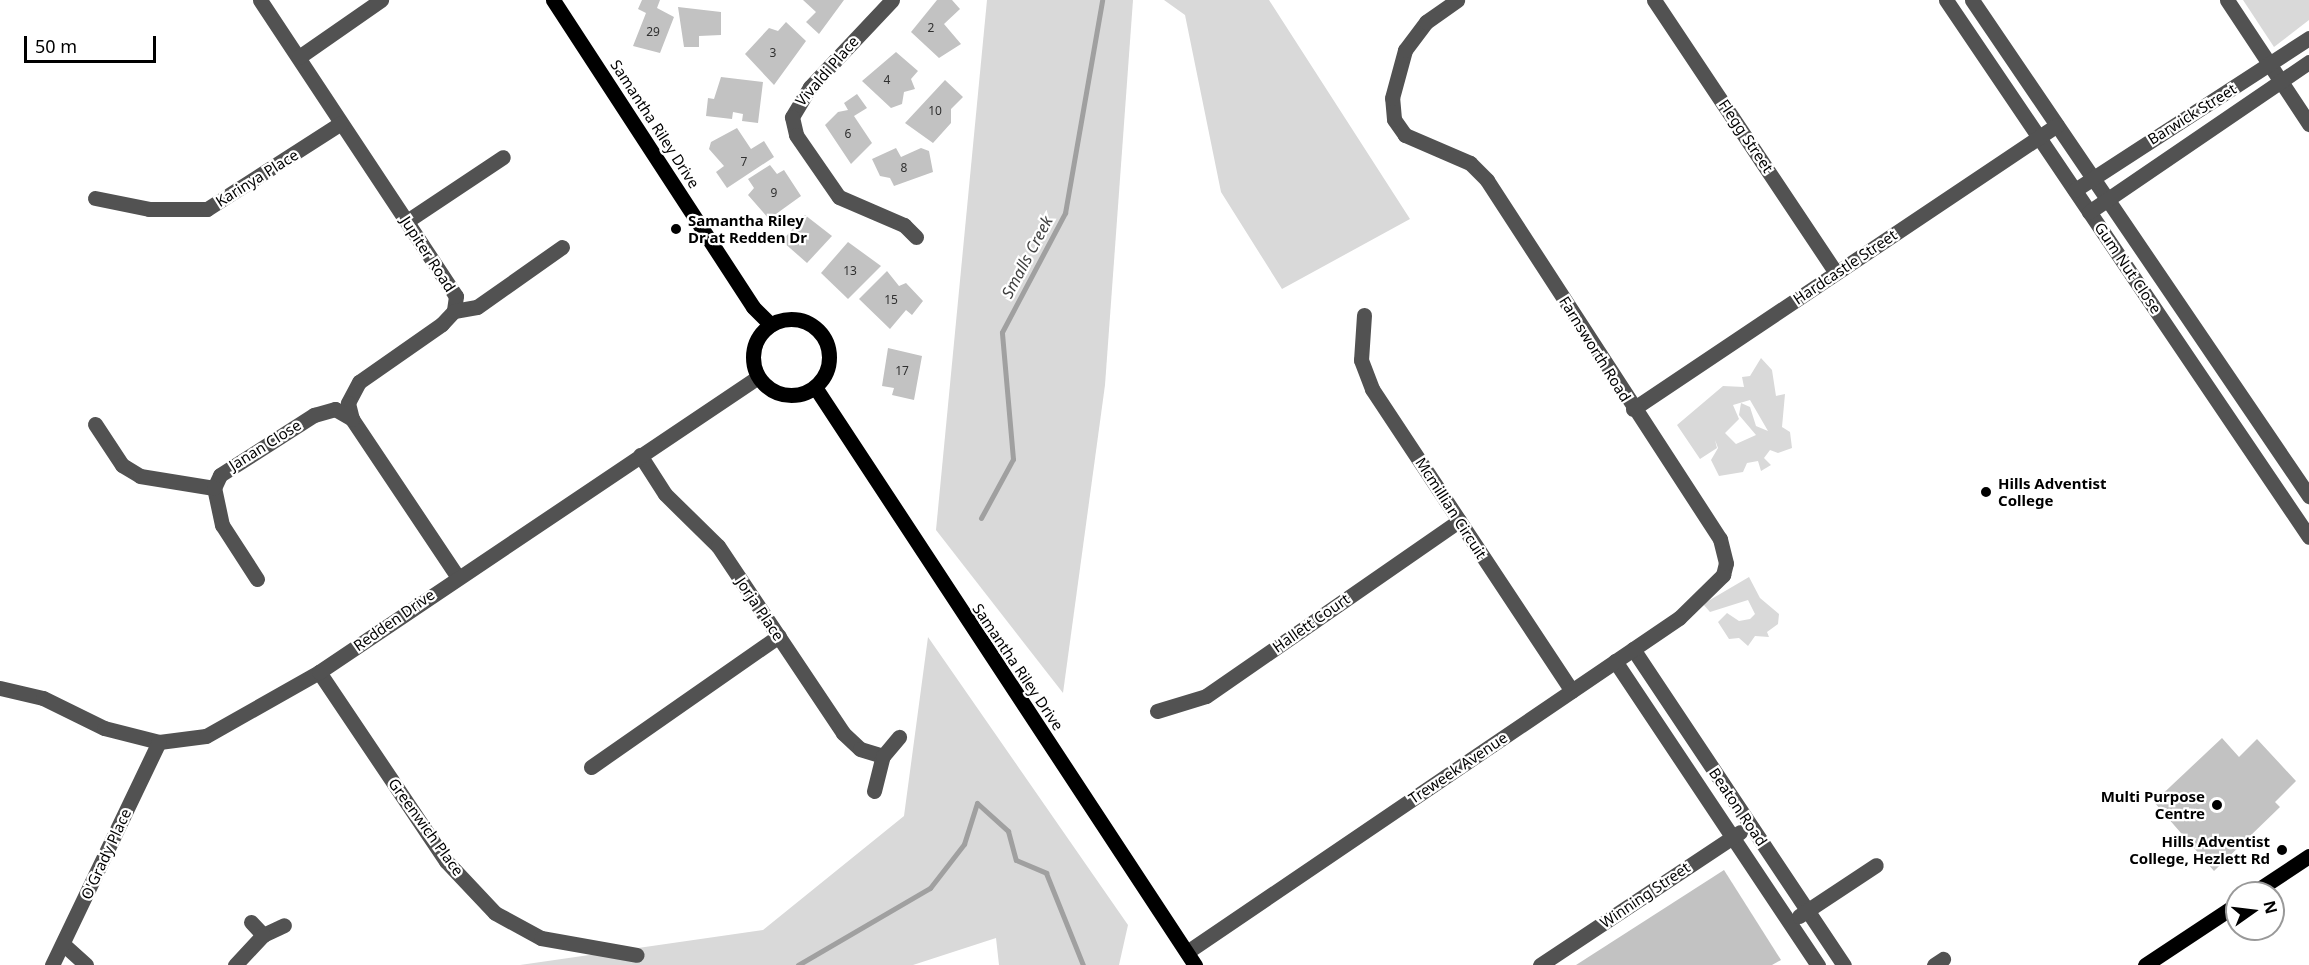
<!DOCTYPE html>
<style>
body{margin:0}
#map{position:relative;width:2309px;height:965px;overflow:hidden;background:#fff;font-family:"Noto Sans",sans-serif}
div>[style]{position:absolute}
[style*='--x']{left:calc(var(--x)*1px);top:calc(var(--y)*1px);width:calc(var(--w)*1px);rotate:calc(var(--a)*1deg)}
.green>*{inset:0;background:#d9d9d9}
.stream>*{height:5px;margin:-2.5px;padding:0 2.5px;transform-origin:2.5px;border-radius:2.5px;background:#a0a0a0}
.building>*{inset:0;background:#c2c2c2}
.minor>*{height:15px;margin:-7.5px;padding:0 7.5px;transform-origin:7.5px;border-radius:7.5px;background:#525252}
.major>*{height:15px;margin:-7.5px;padding:0 7.5px;transform-origin:7.5px;border-radius:7.5px;background:#000}
.major>.ring{margin:-7.5px;padding:0;box-sizing:content-box;background:none;border:15px solid #000;border-radius:50%}
.dots>*{width:16px;height:16px;translate:-50% -50%;box-sizing:border-box;border:3px solid #fff;border-radius:50%}
span{translate:-50% -50%;white-space:nowrap;text-align:center;line-height:1.15;-webkit-text-stroke:4.5px #fff;paint-order:stroke}
.number-label{font-size:12px;color:#303030}
.number-label span{-webkit-text-stroke-width:0}
.street-label{font-size:15px;color:#000}
.poi-label{font-size:15px;color:#000;font-weight:700}
.left{translate:0 -50%;text-align:left}
.right{translate:-100% -50%;text-align:right}
.water-label{font-size:16px;color:#414141;font-style:italic}
.north{position:absolute;left:2225px;top:881px;width:60px;height:60px;box-sizing:border-box;background:#fff;border:2px solid #999;border-radius:50%;rotate:76deg;font-size:16px;font-weight:700;line-height:24px;text-align:center;color:#000}
.north::after{content:'';display:block;margin:auto;width:21px;height:27px;background:#000;clip-path:polygon(50% 0,100% 100%,50% 72%,0 100%)}
.scale{position:absolute;left:24px;top:36px;width:132px;height:27px;box-sizing:border-box;border:3px solid #000;border-top:0;padding-left:8px;font-size:18px;line-height:21px;white-space:nowrap;color:#000;-webkit-text-stroke:4px #fff;paint-order:stroke}
</style>
<div id="map">
<div class="green">
<i style="clip-path:polygon(987px 0,1133px 0,1105px 385px,1063px 693px,936px 530px)"></i>
<i style="clip-path:polygon(1164px 0,1269px 0,1410px 219px,1282px 289px,1221px 192px,1185px 15px)"></i>
<i style="clip-path:polygon(2243px 0,2309px 0,2309px 20px,2274px 47px)"></i>
<i style="clip-path:polygon(evenodd,1761px 358px,1772px 370px,1776px 396px,1785px 394px,1782px 427px,1790px 432px,1792px 448px,1778px 453px,1770px 450px,1764px 458px,1771px 465px,1761px 471px,1758px 461px,1747px 463px,1743px 472px,1719px 476px,1711px 460px,1718px 448px,1715px 440px,1717px 448px,1700px 459px,1677px 425px,1723px 386px,1744px 387px,1742px 377px,1750px 376px,1761px 358px,1750px 400px,1768px 431px,1756px 426px,1750px 407px,1741px 403px,1739px 415px,1756px 435px,1736px 444px,1725px 433px,1739px 419px,1733px 405px,1750px 400px)"></i>
<i style="clip-path:polygon(1749px 577px,1760px 598px,1779px 614px,1778px 624px,1767px 632px,1769px 637px,1755px 636px,1748px 646px,1739px 638px,1729px 639px,1718px 622px,1727px 613px,1739px 621px,1750px 619px,1755px 614px,1748px 600px,1710px 612px,1703px 604px)"></i>
<i style="clip-path:polygon(928px 637px,1128px 925px,1119px 965px,999px 965px,996px 938px,913px 965px,520px 965px,763px 930px,904px 816px)"></i>
</div>
<div class="stream">
<i style="--x:981;--y:518;--w:67;--a:-61.5"></i>
<i style="--x:1013;--y:459;--w:127;--a:-95"></i>
<i style="--x:1002;--y:332;--w:135;--a:-62.1"></i>
<i style="--x:1065;--y:213;--w:216;--a:-80.1"></i>
<i style="--x:798;--y:965;--w:153;--a:-30.3"></i>
<i style="--x:930;--y:888;--w:56;--a:-52.3"></i>
<i style="--x:964;--y:844;--w:43;--a:-72.4"></i>
<i style="--x:977;--y:803;--w:42;--a:42.1"></i>
<i style="--x:1008;--y:831;--w:30;--a:75"></i>
<i style="--x:1016;--y:860;--w:33;--a:23"></i>
<i style="--x:1046;--y:873;--w:99;--a:68.1"></i>
</div>
<div class="building">
<i style="clip-path:polygon(642px 0,660px 0,657px 8px,674px 17px,660px 53px,633px 46px,646px 13px,638px 9px)"></i>
<i style="clip-path:polygon(803px 0,844px 0,819px 34px,806px 22px,816px 12px)"></i>
<i style="clip-path:polygon(937px 0,952px 0,960px 9px,944px 24px,961px 44px,939px 58px,911px 32px)"></i>
<i style="clip-path:polygon(678px 7px,721px 12px,721px 35px,699px 36px,699px 47px,684px 47px)"></i>
<i style="clip-path:polygon(786px 22px,806px 41px,774px 85px,745px 54px,769px 28px,778px 31px)"></i>
<i style="clip-path:polygon(896px 52px,918px 71px,911px 79px,915px 89px,904px 92px,902px 104px,891px 108px,862px 81px)"></i>
<i style="clip-path:polygon(721px 77px,763px 82px,758px 123px,742px 121px,743px 114px,733px 112px,732px 119px,706px 116px,708px 98px,714px 99px)"></i>
<i style="clip-path:polygon(945px 80px,963px 97px,951px 109px,951px 123px,933px 143px,905px 123px)"></i>
<i style="clip-path:polygon(857px 94px,867px 108px,854px 116px,872px 143px,851px 164px,825px 125px,838px 112px,848px 110px,844px 103px)"></i>
<i style="clip-path:polygon(737px 128px,751px 149px,764px 141px,774px 157px,727px 188px,716px 172px,724px 166px,709px 149px,711px 142px)"></i>
<i style="clip-path:polygon(896px 148px,901px 157px,921px 148px,929px 151px,933px 172px,894px 186px,890px 178px,880px 176px,872px 159px)"></i>
<i style="clip-path:polygon(770px 165px,777px 174px,784px 170px,801px 196px,769px 219px,748px 195px,754px 188px,748px 179px)"></i>
<i style="clip-path:polygon(805px 215px,832px 236px,807px 263px,782px 241px)"></i>
<i style="clip-path:polygon(848px 242px,881px 266px,848px 299px,821px 273px)"></i>
<i style="clip-path:polygon(887px 271px,899px 286px,906px 283px,923px 301px,912px 315px,906px 310px,890px 329px,859px 299px)"></i>
<i style="clip-path:polygon(888px 348px,922px 356px,914px 400px,892px 395px,894px 388px,882px 386px)"></i>
<i style="clip-path:polygon(2222px 738px,2239px 757px,2257px 739px,2296px 781px,2275px 802px,2280px 807px,2214px 871px,2154px 802px)"></i>
<i style="clip-path:polygon(1724px 870px,1781px 960px,1772px 965px,1576px 965px)"></i>
</div>
<div class="minor">
<i style="--x:260;--y:0;--w:355;--a:56.5"></i>
<i style="--x:456;--y:296;--w:15;--a:98"></i>
<i style="--x:454;--y:311;--w:18;--a:133"></i>
<i style="--x:442;--y:324;--w:101;--a:145.1"></i>
<i style="--x:359;--y:382;--w:24;--a:118"></i>
<i style="--x:348;--y:403;--w:16;--a:76"></i>
<i style="--x:352;--y:419;--w:189;--a:56.2"></i>
<i style="--x:892;--y:0;--w:120;--a:133.3"></i>
<i style="--x:810;--y:87;--w:35;--a:121"></i>
<i style="--x:792;--y:117;--w:18;--a:77"></i>
<i style="--x:796;--y:135;--w:75;--a:55.3"></i>
<i style="--x:839;--y:197;--w:71;--a:23.3"></i>
<i style="--x:904;--y:225;--w:17;--a:45"></i>
<i style="--x:1654;--y:0;--w:328;--a:56.3"></i>
<i style="--x:1946;--y:0;--w:648;--a:55.94"></i>
<i style="--x:1972;--y:0;--w:600;--a:55.81"></i>
<i style="--x:2227;--y:0;--w:149;--a:56.5"></i>
<i style="--x:299;--y:57;--w:100;--a:-34.8"></i>
<i style="--x:2075;--y:190;--w:279;--a:-33"></i>
<i style="--x:95;--y:198;--w:55;--a:11.5"></i>
<i style="--x:149;--y:209;--w:58;--a:0"></i>
<i style="--x:207;--y:209;--w:159;--a:-32.7"></i>
<i style="--x:2089;--y:212;--w:266;--a:-34.3"></i>
<i style="--x:407;--y:221;--w:115;--a:-33.7"></i>
<i style="--x:454;--y:311;--w:23;--a:-10"></i>
<i style="--x:477;--y:307;--w:104;--a:-35.2"></i>
<i style="--x:1364;--y:315;--w:45;--a:93.8"></i>
<i style="--x:1361;--y:360;--w:31;--a:69"></i>
<i style="--x:1372;--y:389;--w:362;--a:56.5"></i>
<i style="--x:1633;--y:409;--w:510;--a:-33.81"></i>
<i style="--x:95;--y:424;--w:49;--a:56.6"></i>
<i style="--x:122;--y:465;--w:21;--a:31"></i>
<i style="--x:140;--y:476;--w:75;--a:9.2"></i>
<i style="--x:640;--y:455;--w:46;--a:57.3"></i>
<i style="--x:665;--y:494;--w:74;--a:44.5"></i>
<i style="--x:718;--y:546;--w:225;--a:56.2"></i>
<i style="--x:843;--y:733;--w:23;--a:43"></i>
<i style="--x:860;--y:749;--w:24;--a:17"></i>
<i style="--x:257;--y:579;--w:64;--a:-122.9"></i>
<i style="--x:222;--y:525;--w:38;--a:-102"></i>
<i style="--x:214;--y:488;--w:14;--a:-65"></i>
<i style="--x:220;--y:475;--w:112;--a:-32.6"></i>
<i style="--x:314;--y:415;--w:22;--a:-16"></i>
<i style="--x:335;--y:409;--w:20;--a:30"></i>
<i style="--x:1633;--y:649;--w:380;--a:56.3"></i>
<i style="--x:1615;--y:661;--w:366;--a:56.3"></i>
<i style="--x:319;--y:672;--w:228;--a:56.1"></i>
<i style="--x:446;--y:861;--w:71;--a:46.7"></i>
<i style="--x:495;--y:913;--w:52;--a:28.5"></i>
<i style="--x:541;--y:938;--w:97;--a:10"></i>
<i style="--x:0;--y:688;--w:44;--a:13.1"></i>
<i style="--x:43;--y:698;--w:68;--a:26.2"></i>
<i style="--x:104;--y:728;--w:57;--a:14.3"></i>
<i style="--x:159;--y:742;--w:47;--a:-7.3"></i>
<i style="--x:206;--y:736;--w:130;--a:-29.5"></i>
<i style="--x:319;--y:672;--w:529;--a:-33.9"></i>
<i style="--x:1157;--y:711;--w:51;--a:-17"></i>
<i style="--x:1206;--y:696;--w:308;--a:-34.7"></i>
<i style="--x:591;--y:767;--w:229;--a:-34.9"></i>
<i style="--x:874;--y:791;--w:36;--a:-76"></i>
<i style="--x:883;--y:756;--w:25;--a:-50"></i>
<i style="--x:1799;--y:916;--w:92;--a:-33.5"></i>
<i style="--x:251;--y:922;--w:18;--a:47"></i>
<i style="--x:263;--y:935;--w:23;--a:-25"></i>
<i style="--x:63;--y:944;--w:31;--a:42"></i>
<i style="--x:1187;--y:952;--w:595;--a:-34.17"></i>
<i style="--x:1679;--y:618;--w:62;--a:-44.3"></i>
<i style="--x:1723;--y:575;--w:12;--a:-76"></i>
<i style="--x:1726;--y:563;--w:25;--a:-104"></i>
<i style="--x:1720;--y:539;--w:428;--a:-123"></i>
<i style="--x:1487;--y:180;--w:24;--a:-135"></i>
<i style="--x:1470;--y:163;--w:71;--a:-156.7"></i>
<i style="--x:1405;--y:135;--w:19;--a:-125"></i>
<i style="--x:1394;--y:119;--w:21;--a:-95"></i>
<i style="--x:1392;--y:98;--w:50;--a:-74.8"></i>
<i style="--x:1405;--y:50;--w:35;--a:-53"></i>
<i style="--x:1426;--y:22;--w:38;--a:-35"></i>
<i style="--x:52;--y:965;--w:247;--a:-64.4"></i>
<i style="--x:235;--y:965;--w:41;--a:-47"></i>
<i style="--x:1540;--y:965;--w:240;--a:-33.6"></i>
<i style="--x:1934;--y:965;--w:11;--a:-34"></i>
</div>
<div class="major">
<i style="--x:553;--y:0;--w:366;--a:56.9"></i>
<i style="--x:753;--y:307;--w:25;--a:45"></i>
<i class="ring" style="left:753px;top:319px;width:61px;height:61px"></i>
<i style="--x:815;--y:387;--w:692;--a:56.68"></i>
<i style="--x:2253;--y:893;--w:67;--a:-33.5"></i>
<i style="--x:2145;--y:965;--w:110;--a:-33.5"></i>
</div>
<div class="dots">
<i style="left:676px;top:229px;background:#000"></i>
<i style="left:1986px;top:492px;background:#000"></i>
<i style="left:2217px;top:805px;background:#000"></i>
<i style="left:2282px;top:850px;background:#000"></i>
</div>
<div class="number-label">
<span style="left:931px;top:28px">2</span>
<span style="left:653px;top:32px">29</span>
<span style="left:773px;top:53px">3</span>
<span style="left:887px;top:80px">4</span>
<span style="left:935px;top:111px">10</span>
<span style="left:848px;top:134px">6</span>
<span style="left:744px;top:162px">7</span>
<span style="left:904px;top:168px">8</span>
<span style="left:774px;top:193px">9</span>
<span style="left:850px;top:271px">13</span>
<span style="left:891px;top:300px">15</span>
<span style="left:902px;top:371px">17</span>
</div>
<div class="street-label">
<span style="left:827px;top:71px;rotate:-49deg">Vivaldi Place</span>
<span style="left:2192px;top:114px;rotate:-32deg">Barwick Street</span>
<span style="left:655px;top:124px;rotate:57deg">Samantha Riley Drive</span>
<span style="left:1746px;top:136px;rotate:56deg">Flegg Street</span>
<span style="left:257px;top:178px;rotate:-32deg">Karinya Place</span>
<span style="left:428px;top:254px;rotate:57deg">Jupiter Road</span>
<span style="left:1845px;top:267px;rotate:-34deg">Hardcastle Street</span>
<span style="left:2128px;top:268px;rotate:56deg">Gum Nut Close</span>
<span style="left:1595px;top:349px;rotate:58deg">Farnsworth Road</span>
<span style="left:265px;top:445px;rotate:-32deg">Janan Close</span>
<span style="left:1451px;top:508px;rotate:57deg">Mcmillian Circuit</span>
<span style="left:760px;top:609px;rotate:56deg">Jorja Place</span>
<span style="left:394px;top:620px;rotate:-35deg">Redden Drive</span>
<span style="left:1311px;top:623px;rotate:-35deg">Hallett Court</span>
<span style="left:1018px;top:667px;rotate:56deg">Samantha Riley Drive</span>
<span style="left:1458px;top:768px;rotate:-34deg">Treweek Avenue</span>
<span style="left:1738px;top:807px;rotate:56deg">Beaton Road</span>
<span style="left:426px;top:827px;rotate:54deg">Greenwich Place</span>
<span style="left:106px;top:854px;rotate:-65deg">O'Grady Place</span>
<span style="left:1645px;top:895px;rotate:-34deg">Winning Street</span>
</div>
<div class="poi-label">
<span class="left" style="left:688px;top:229px">Samantha Riley<br>Dr at Redden Dr</span>
<span class="left" style="left:1998px;top:492px">Hills Adventist<br>College</span>
<span class="right" style="left:2205px;top:805px">Multi Purpose<br>Centre</span>
<span class="right" style="left:2270px;top:850px">Hills Adventist<br>College, Hezlett Rd</span>
</div>
<div class="water-label">
<span style="left:1027px;top:257px;rotate:-62deg">Smalls Creek</span>
</div>
<div class="north">N</div>
<div class="scale">50 m</div>
</div>
